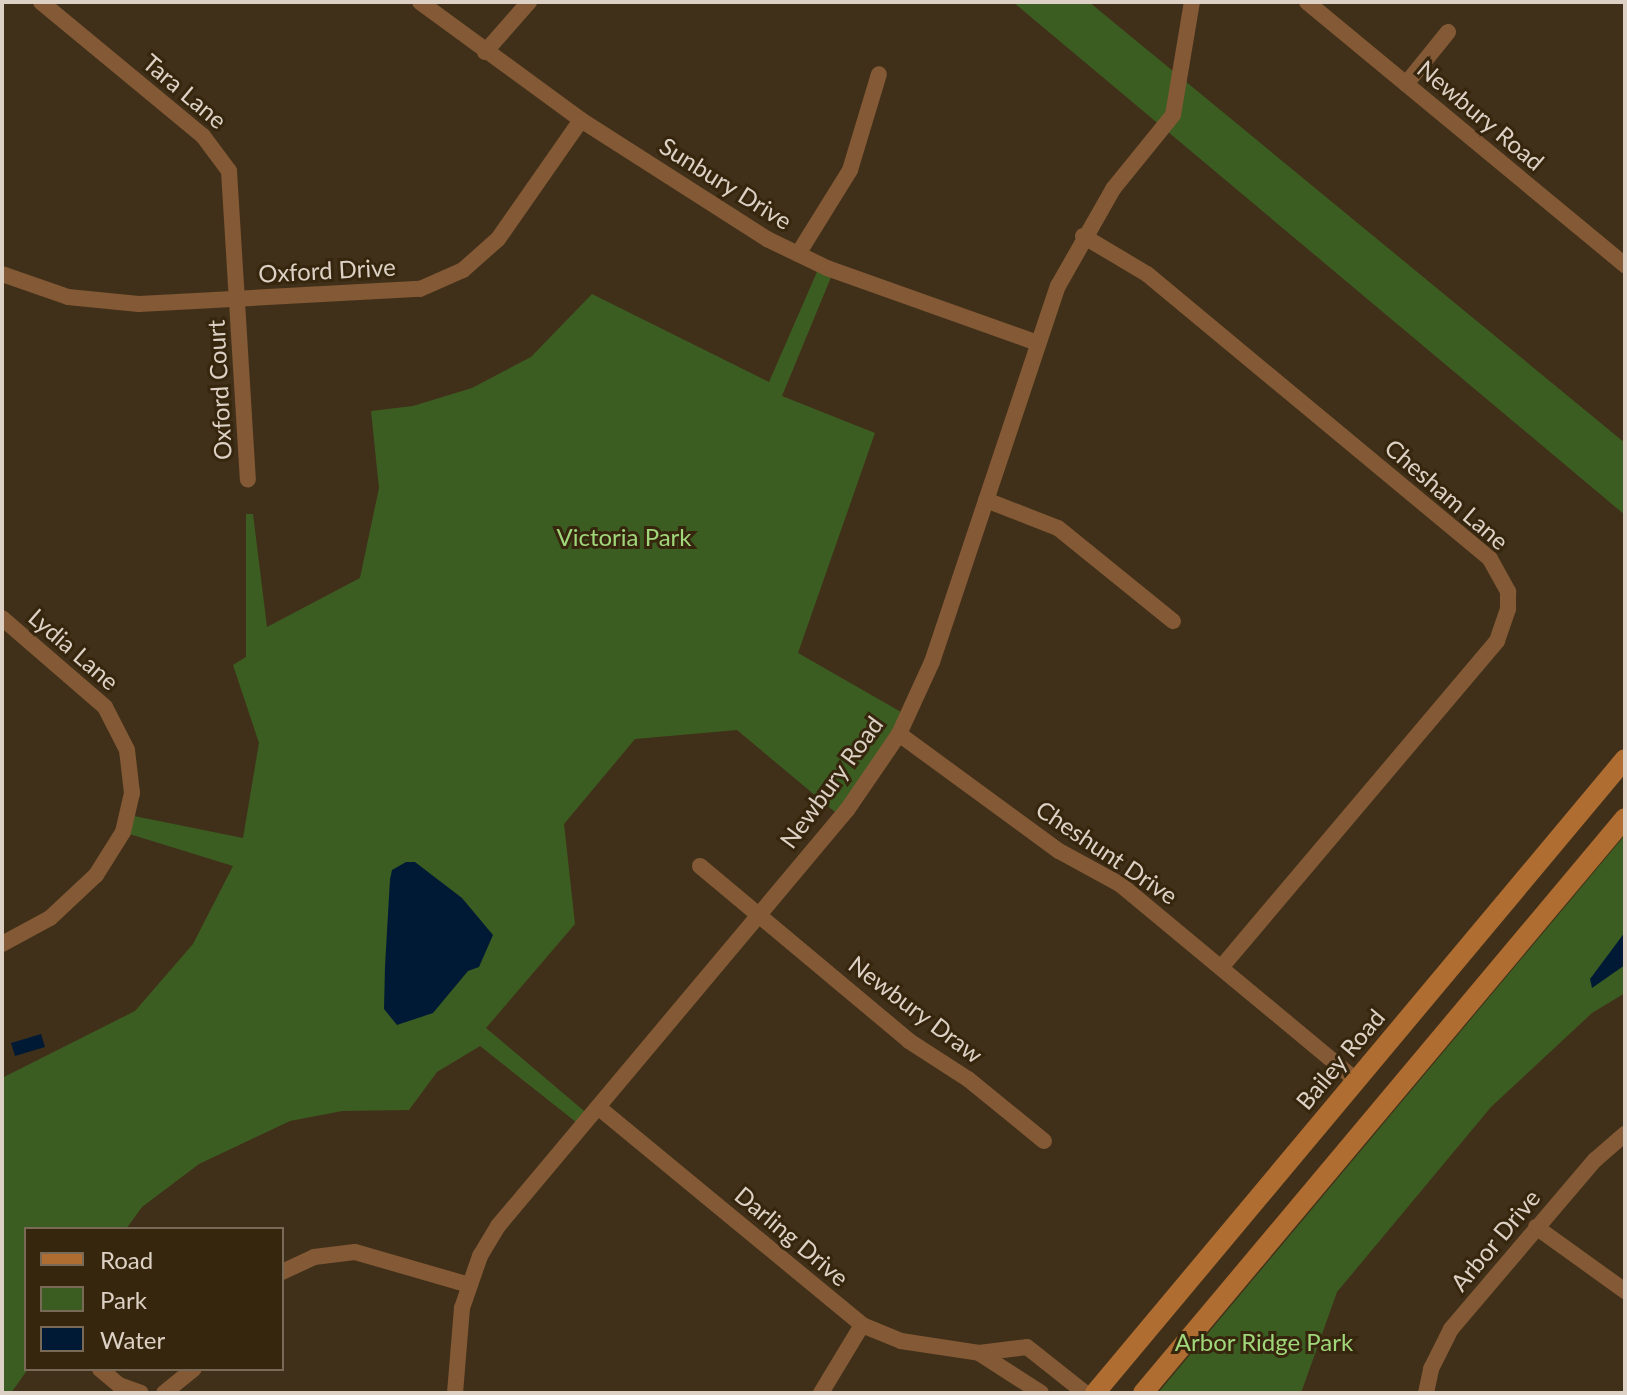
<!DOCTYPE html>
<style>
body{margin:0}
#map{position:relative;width:1627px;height:1395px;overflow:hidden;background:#413019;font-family:Lato,sans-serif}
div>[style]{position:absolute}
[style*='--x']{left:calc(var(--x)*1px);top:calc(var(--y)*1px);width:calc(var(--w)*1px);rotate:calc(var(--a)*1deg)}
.green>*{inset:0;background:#3c5d22}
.water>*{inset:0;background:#001a35}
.minor>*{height:16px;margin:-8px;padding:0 8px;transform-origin:8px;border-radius:8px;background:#835936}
.secondary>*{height:20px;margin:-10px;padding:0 10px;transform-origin:10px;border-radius:10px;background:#af6d31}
span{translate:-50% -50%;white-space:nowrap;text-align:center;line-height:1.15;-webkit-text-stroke:6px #36260e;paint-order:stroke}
.street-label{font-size:24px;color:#dcd1c4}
.park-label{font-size:24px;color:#a0d77a}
.frame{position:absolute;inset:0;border:4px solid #dcd1c4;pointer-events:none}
.legend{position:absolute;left:24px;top:1227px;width:260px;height:144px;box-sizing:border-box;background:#36260e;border:2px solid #786a57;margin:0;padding:10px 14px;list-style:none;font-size:24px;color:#dcd1c4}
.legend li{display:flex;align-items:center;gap:16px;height:40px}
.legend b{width:40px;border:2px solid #786a57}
</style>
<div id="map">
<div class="green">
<i style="clip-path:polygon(1013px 2px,1089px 2px,1625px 443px,1625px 515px)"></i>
<i style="clip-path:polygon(820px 265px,834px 270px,782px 396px,875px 433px,798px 653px,908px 716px,841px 817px,737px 730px,635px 739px,564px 824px,575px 924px,486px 1028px,590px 1116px,581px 1126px,480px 1046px,437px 1072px,409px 1110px,342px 1111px,290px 1121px,199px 1164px,142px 1207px,126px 1229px,26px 1229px,28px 1369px,11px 1393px,2px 1393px,2px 1078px,135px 1011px,193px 944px,233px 866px,123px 832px,129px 815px,243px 838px,259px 743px,233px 665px,246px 657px,246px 514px,253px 514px,267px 627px,360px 578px,379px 488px,371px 411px,413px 406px,472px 388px,531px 357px,592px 294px,769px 382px)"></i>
<i style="clip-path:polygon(1625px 835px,1625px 993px,1592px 1013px,1491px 1107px,1337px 1292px,1301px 1393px,1158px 1393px)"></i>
</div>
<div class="water">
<i style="clip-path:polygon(406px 862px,415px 862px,462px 898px,493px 935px,479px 967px,468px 971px,433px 1013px,397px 1025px,384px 1009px,385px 966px,390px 879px,392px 870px)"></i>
<i style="clip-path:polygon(1625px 932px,1625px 965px,1592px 988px,1590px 979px)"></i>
<i style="clip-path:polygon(41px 1034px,45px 1047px,15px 1056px,11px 1043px)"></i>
</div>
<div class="minor">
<i style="--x:41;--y:2;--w:210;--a:39.6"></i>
<i style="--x:203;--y:136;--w:44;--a:53.4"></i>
<i style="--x:229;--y:171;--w:309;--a:86.5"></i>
<i style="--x:420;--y:2;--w:200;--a:36.2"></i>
<i style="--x:581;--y:120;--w:221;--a:32.6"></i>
<i style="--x:767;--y:239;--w:67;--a:25.8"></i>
<i style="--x:827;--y:268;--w:224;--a:19.6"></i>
<i style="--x:1307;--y:2;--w:413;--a:39.6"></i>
<i style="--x:485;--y:52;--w:67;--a:-48.7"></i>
<i style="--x:1406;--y:84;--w:67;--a:-51.1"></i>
<i style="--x:1083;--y:236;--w:74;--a:30.7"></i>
<i style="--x:1147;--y:274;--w:446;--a:39.7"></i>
<i style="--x:1490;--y:559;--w:38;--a:61"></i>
<i style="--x:1508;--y:592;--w:17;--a:90"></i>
<i style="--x:1508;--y:609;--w:34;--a:109"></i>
<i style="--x:1497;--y:641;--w:426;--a:130.2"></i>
<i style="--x:798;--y:254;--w:99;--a:-58.2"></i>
<i style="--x:850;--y:170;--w:100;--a:-73.2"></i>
<i style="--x:2;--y:274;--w:70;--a:19.2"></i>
<i style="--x:68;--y:297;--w:71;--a:5.6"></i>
<i style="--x:139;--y:304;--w:281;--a:-3.1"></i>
<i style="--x:420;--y:289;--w:47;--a:-23.8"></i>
<i style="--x:463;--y:270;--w:47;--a:-41.5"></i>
<i style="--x:498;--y:239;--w:145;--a:-55.1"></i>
<i style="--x:986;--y:500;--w:77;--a:21.3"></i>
<i style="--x:1058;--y:528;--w:148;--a:39"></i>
<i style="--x:2;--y:618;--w:136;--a:40.8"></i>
<i style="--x:105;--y:707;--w:48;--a:62.9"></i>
<i style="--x:127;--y:750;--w:43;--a:83.4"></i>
<i style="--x:132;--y:793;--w:40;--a:103"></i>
<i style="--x:123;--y:832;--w:51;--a:122.1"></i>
<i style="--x:96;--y:875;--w:63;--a:136.9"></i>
<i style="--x:50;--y:918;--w:55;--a:151.6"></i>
<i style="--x:899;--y:734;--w:198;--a:36.2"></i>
<i style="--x:1059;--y:851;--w:71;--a:28.7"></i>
<i style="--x:1121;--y:885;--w:305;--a:39.7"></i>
<i style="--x:700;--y:866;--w:273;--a:39.9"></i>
<i style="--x:909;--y:1041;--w:70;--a:32.8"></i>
<i style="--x:968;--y:1079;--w:98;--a:39.2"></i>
<i style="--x:598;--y:1107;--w:342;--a:39.5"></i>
<i style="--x:862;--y:1325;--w:42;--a:22.3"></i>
<i style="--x:901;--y:1341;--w:79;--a:8.7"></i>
<i style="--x:979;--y:1353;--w:74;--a:32.8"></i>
<i style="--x:1536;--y:1227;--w:110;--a:35.7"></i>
<i style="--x:282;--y:1272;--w:35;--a:-25"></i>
<i style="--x:314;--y:1257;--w:41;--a:-7"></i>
<i style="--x:355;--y:1252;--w:119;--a:16.1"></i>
<i style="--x:979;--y:1353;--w:48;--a:-7.1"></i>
<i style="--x:1027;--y:1347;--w:74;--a:38.4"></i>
<i style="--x:100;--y:1369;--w:25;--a:40"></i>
<i style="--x:119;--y:1385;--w:23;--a:20"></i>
<i style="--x:164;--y:1393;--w:38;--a:-39"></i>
<i style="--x:455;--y:1393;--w:85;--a:-85.3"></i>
<i style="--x:462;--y:1308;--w:55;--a:-70.9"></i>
<i style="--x:480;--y:1256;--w:35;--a:-59"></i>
<i style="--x:498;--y:1226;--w:543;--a:-50.01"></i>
<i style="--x:847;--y:810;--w:92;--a:-55.6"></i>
<i style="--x:899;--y:734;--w:79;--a:-65.4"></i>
<i style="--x:932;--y:662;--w:397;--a:-71.5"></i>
<i style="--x:1058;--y:286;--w:112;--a:-60.4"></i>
<i style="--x:1113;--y:189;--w:95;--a:-51"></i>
<i style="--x:1173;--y:115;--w:115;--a:-80.5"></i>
<i style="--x:821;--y:1393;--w:79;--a:-58.9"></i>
<i style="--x:1426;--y:1393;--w:25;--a:-78"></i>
<i style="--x:1431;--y:1369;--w:45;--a:-63.4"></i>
<i style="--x:1451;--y:1329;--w:222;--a:-49.6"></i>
<i style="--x:1595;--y:1160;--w:40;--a:-41"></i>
</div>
<div class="secondary">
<i style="--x:1095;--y:1393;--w:826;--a:-50.11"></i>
<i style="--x:1143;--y:1393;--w:750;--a:-50.03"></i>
</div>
<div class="street-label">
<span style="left:185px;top:91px;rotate:40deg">Tara Lane</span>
<span style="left:1481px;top:115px;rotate:40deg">Newbury Road</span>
<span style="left:726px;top:183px;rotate:32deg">Sunbury Drive</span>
<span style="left:327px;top:270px;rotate:-3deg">Oxford Drive</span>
<span style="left:219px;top:390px;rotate:-93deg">Oxford Court</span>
<span style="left:1447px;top:494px;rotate:41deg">Chesham Lane</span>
<span style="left:74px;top:649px;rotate:41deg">Lydia Lane</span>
<span style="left:831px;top:782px;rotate:-54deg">Newbury Road</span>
<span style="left:1107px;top:852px;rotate:34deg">Cheshunt Drive</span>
<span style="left:916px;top:1009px;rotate:37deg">Newbury Draw</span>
<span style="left:1340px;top:1059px;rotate:-50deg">Bailey Road</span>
<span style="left:792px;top:1236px;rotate:40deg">Darling Drive</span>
<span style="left:1495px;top:1240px;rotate:-50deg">Arbor Drive</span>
</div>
<div class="park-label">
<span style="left:624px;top:537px">Victoria Park</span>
<span style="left:1264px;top:1342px">Arbor Ridge Park</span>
</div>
<div class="frame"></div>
<ul class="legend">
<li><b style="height:10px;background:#af6d31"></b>Road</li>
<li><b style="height:22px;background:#3c5d22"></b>Park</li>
<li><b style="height:22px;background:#001a35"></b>Water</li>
</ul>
</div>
